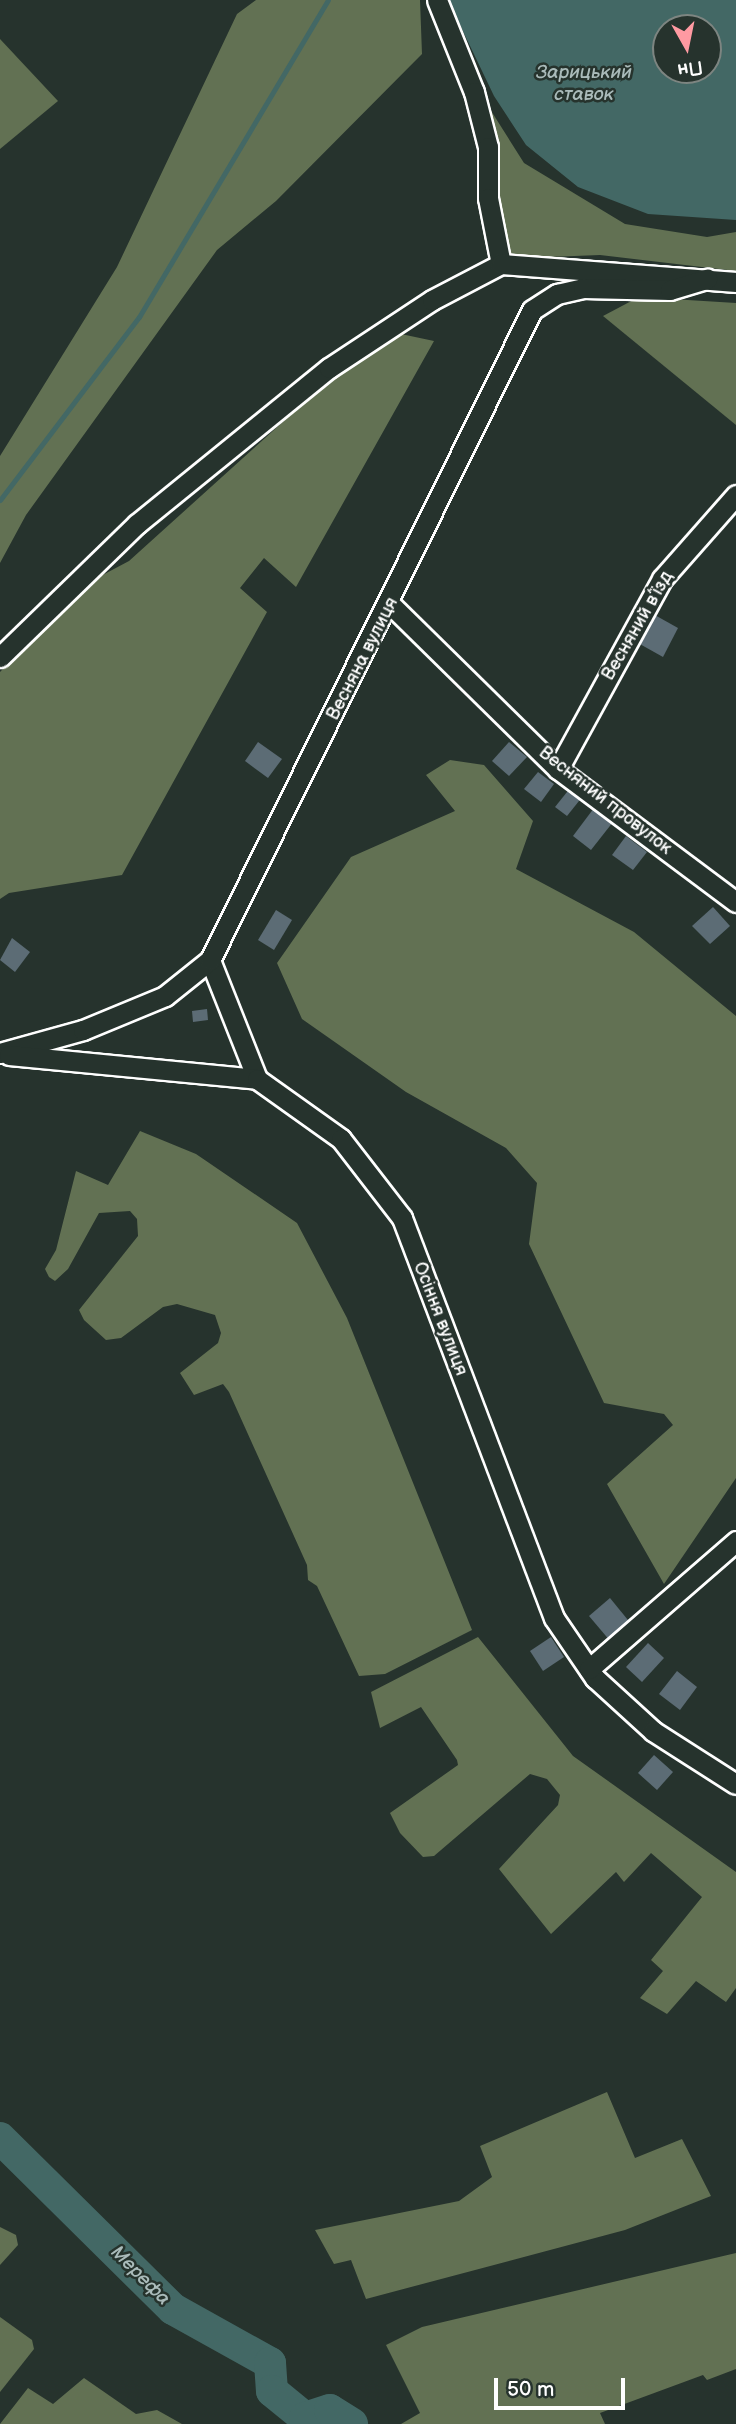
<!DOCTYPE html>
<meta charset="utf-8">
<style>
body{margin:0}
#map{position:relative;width:736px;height:2424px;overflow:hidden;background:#26332d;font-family:"Balsamiq Sans",sans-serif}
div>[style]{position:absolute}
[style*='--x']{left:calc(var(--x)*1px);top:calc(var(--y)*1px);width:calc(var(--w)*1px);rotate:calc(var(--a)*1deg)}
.green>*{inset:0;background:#627153}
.water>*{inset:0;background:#436865}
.stream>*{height:5px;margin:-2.5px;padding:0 2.5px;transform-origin:2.5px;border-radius:2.5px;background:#436865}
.river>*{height:32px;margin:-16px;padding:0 16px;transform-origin:16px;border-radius:16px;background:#436865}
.building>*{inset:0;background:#5c6c75}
.roads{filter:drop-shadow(2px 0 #fff) drop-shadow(-2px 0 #fff) drop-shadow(0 2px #fff) drop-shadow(0 -2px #fff)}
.minor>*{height:19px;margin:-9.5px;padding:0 9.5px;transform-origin:9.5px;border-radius:9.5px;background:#26332d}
span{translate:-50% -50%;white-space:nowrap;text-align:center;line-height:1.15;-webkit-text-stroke:5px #26332d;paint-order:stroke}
.street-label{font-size:18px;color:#fff}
.water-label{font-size:19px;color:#aabbba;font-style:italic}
.north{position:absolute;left:652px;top:14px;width:70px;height:70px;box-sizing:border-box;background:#26332d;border:2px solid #7d8581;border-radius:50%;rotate:171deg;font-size:19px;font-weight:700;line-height:28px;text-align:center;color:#fff}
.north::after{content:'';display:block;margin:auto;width:24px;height:32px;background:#ff9aa2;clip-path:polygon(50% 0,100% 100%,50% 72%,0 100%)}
.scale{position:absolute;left:494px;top:2378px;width:131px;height:32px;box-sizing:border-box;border:4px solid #fff;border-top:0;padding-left:9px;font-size:21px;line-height:24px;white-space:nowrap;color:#fff;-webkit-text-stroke:5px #26332d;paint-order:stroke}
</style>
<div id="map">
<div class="green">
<i style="clip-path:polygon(256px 0,420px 0,422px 54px,276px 201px,217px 250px,26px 515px,0 563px,0 456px,117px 267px,237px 14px)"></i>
<i style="clip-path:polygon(0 39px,58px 101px,0 149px)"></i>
<i style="clip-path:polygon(488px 106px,524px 163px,625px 224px,707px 237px,736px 232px,736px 271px,600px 255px,523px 258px,510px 253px,494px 186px)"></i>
<i style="clip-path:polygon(639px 297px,736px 303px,736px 425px,603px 316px)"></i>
<i style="clip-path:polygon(401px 334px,434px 341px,296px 587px,264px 558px,240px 588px,267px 612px,122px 875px,9px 893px,0 899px,0 672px,80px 587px,129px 561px,326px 383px)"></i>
<i style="clip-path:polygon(450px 760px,484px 765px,533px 821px,516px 869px,634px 932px,736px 1016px,736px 1478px,664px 1584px,607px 1484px,673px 1425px,664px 1414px,604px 1403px,529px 1244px,537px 1183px,506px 1148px,406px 1092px,302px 1019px,277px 963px,351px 857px,455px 811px,426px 775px)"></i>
<i style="clip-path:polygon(140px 1131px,196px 1154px,297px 1223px,347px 1318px,472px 1630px,385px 1674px,359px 1676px,317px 1586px,308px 1580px,307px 1565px,229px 1392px,223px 1384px,194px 1395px,180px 1373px,218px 1343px,221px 1333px,215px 1315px,177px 1304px,163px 1307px,121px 1338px,106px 1340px,84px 1320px,79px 1310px,138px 1236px,137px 1219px,130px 1211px,99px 1213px,68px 1269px,55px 1281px,49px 1277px,45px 1269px,56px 1250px,76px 1171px,108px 1185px)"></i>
<i style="clip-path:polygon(478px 1637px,573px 1756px,736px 1872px,736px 1988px,726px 2002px,696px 1981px,667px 2014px,640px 1998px,663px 1971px,651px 1960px,702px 1897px,651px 1853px,624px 1882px,616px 1872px,551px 1934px,499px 1869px,558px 1805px,560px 1795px,547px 1779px,530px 1774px,434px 1856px,423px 1857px,400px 1833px,390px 1813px,458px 1765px,457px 1760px,421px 1707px,380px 1728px,371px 1692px)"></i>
<i style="clip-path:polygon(607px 2092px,635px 2158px,682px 2139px,711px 2196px,625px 2230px,366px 2299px,351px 2260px,334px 2264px,315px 2230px,459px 2201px,492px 2177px,480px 2146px)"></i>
<i style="clip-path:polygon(0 2227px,16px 2235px,18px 2245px,0 2265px)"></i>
<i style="clip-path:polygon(736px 2253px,736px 2369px,707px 2380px,703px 2375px,600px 2413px,605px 2424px,401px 2424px,420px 2413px,386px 2345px,422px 2327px)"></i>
<i style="clip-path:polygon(0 2317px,32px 2340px,34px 2349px,0 2392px)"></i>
<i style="clip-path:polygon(84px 2378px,136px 2414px,157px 2410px,182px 2424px,0 2424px,28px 2388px,53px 2404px)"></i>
</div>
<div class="water">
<i style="clip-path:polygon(evenodd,448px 0,736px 0,736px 220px,648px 214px,578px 187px,526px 145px,494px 96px,448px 0,666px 28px,708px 28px,708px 70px,666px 70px,666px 28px)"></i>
</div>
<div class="stream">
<i style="--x:0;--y:500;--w:230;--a:-52.8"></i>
<i style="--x:139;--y:317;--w:369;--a:-59.2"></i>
</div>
<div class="river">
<i style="--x:0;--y:2138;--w:243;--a:44.7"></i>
<i style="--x:173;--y:2309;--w:111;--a:29.1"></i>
<i style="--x:270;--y:2363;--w:28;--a:86"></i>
<i style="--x:272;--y:2391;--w:43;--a:39.3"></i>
<i style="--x:305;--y:2418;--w:26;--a:-18"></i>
<i style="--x:330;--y:2410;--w:26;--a:32"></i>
</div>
<div class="building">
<i style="clip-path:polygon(653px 614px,678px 628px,663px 657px,638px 643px)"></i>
<i style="clip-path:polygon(258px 742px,282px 759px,268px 778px,245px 761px)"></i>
<i style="clip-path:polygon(509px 742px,527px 757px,509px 776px,492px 761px)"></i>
<i style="clip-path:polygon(538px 772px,554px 784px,541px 802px,524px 789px)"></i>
<i style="clip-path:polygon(571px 787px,583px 796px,567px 816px,555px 807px)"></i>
<i style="clip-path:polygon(594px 808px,613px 822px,591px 850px,573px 836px)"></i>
<i style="clip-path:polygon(626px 836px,647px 852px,633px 870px,612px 855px)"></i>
<i style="clip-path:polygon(713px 907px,730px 926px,710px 944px,692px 926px)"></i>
<i style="clip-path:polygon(276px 910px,292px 920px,274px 950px,258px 940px)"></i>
<i style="clip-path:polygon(12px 938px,30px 952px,15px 972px,0 960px)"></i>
<i style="clip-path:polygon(207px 1009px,208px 1020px,193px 1022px,192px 1011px)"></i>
<i style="clip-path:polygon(610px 1598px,632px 1625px,611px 1642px,589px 1616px)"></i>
<i style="clip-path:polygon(551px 1637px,564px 1657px,543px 1671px,530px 1651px)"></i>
<i style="clip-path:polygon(648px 1643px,664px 1658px,642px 1682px,626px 1667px)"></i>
<i style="clip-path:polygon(677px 1671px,697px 1687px,680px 1710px,659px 1694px)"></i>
<i style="clip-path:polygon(654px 1755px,673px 1772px,657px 1790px,638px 1773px)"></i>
</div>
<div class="roads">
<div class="minor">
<i style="--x:437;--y:0;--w:99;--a:68.1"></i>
<i style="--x:474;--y:92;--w:57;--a:75.7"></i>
<i style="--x:488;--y:147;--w:51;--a:90"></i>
<i style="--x:488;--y:198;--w:67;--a:78.9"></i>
<i style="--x:391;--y:605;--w:234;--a:44.5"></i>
<i style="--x:558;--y:769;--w:222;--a:36.8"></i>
<i style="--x:0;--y:657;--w:191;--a:-44.2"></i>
<i style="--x:137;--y:524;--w:247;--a:-39.1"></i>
<i style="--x:329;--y:368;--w:123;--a:-33.4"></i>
<i style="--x:432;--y:300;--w:78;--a:-27.6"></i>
<i style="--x:501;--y:264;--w:236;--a:4.4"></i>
<i style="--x:558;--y:769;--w:217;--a:-61.3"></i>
<i style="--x:662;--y:579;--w:112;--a:-48.6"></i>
<i style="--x:210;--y:960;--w:128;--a:68.4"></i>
<i style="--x:0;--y:1053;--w:86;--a:-15.5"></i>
<i style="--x:83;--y:1030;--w:89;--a:-22.5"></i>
<i style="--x:165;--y:996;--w:58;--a:-38.7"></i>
<i style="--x:210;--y:960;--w:725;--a:-63.65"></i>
<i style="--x:532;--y:310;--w:30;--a:-33"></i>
<i style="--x:557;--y:294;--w:27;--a:-13"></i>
<i style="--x:583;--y:288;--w:87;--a:1.3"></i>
<i style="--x:670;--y:290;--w:39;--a:-17"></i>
<i style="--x:9;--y:1055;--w:249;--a:5.5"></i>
<i style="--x:257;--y:1079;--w:103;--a:35.5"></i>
<i style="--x:341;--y:1139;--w:100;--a:52.3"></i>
<i style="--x:402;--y:1218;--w:428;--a:69.2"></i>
<i style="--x:554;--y:1618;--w:73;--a:55.7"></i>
<i style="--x:595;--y:1678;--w:79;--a:42.4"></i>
<i style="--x:653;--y:1731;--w:98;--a:32.6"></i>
<i style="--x:589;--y:1669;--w:195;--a:-41"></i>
</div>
</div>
<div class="street-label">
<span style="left:638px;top:626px;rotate:-60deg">Весняний в’їзд</span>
<span style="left:363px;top:659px;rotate:-63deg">Весняна вулиця</span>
<span style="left:605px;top:801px;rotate:38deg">Весняний провулок</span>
<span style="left:440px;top:1319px;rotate:69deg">Осіння вулиця</span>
</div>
<div class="water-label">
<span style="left:584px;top:84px">Зарицький<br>ставок</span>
<span style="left:140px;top:2276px;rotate:45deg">Мерефа</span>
</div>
<div class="north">Пн</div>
<div class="scale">50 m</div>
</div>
